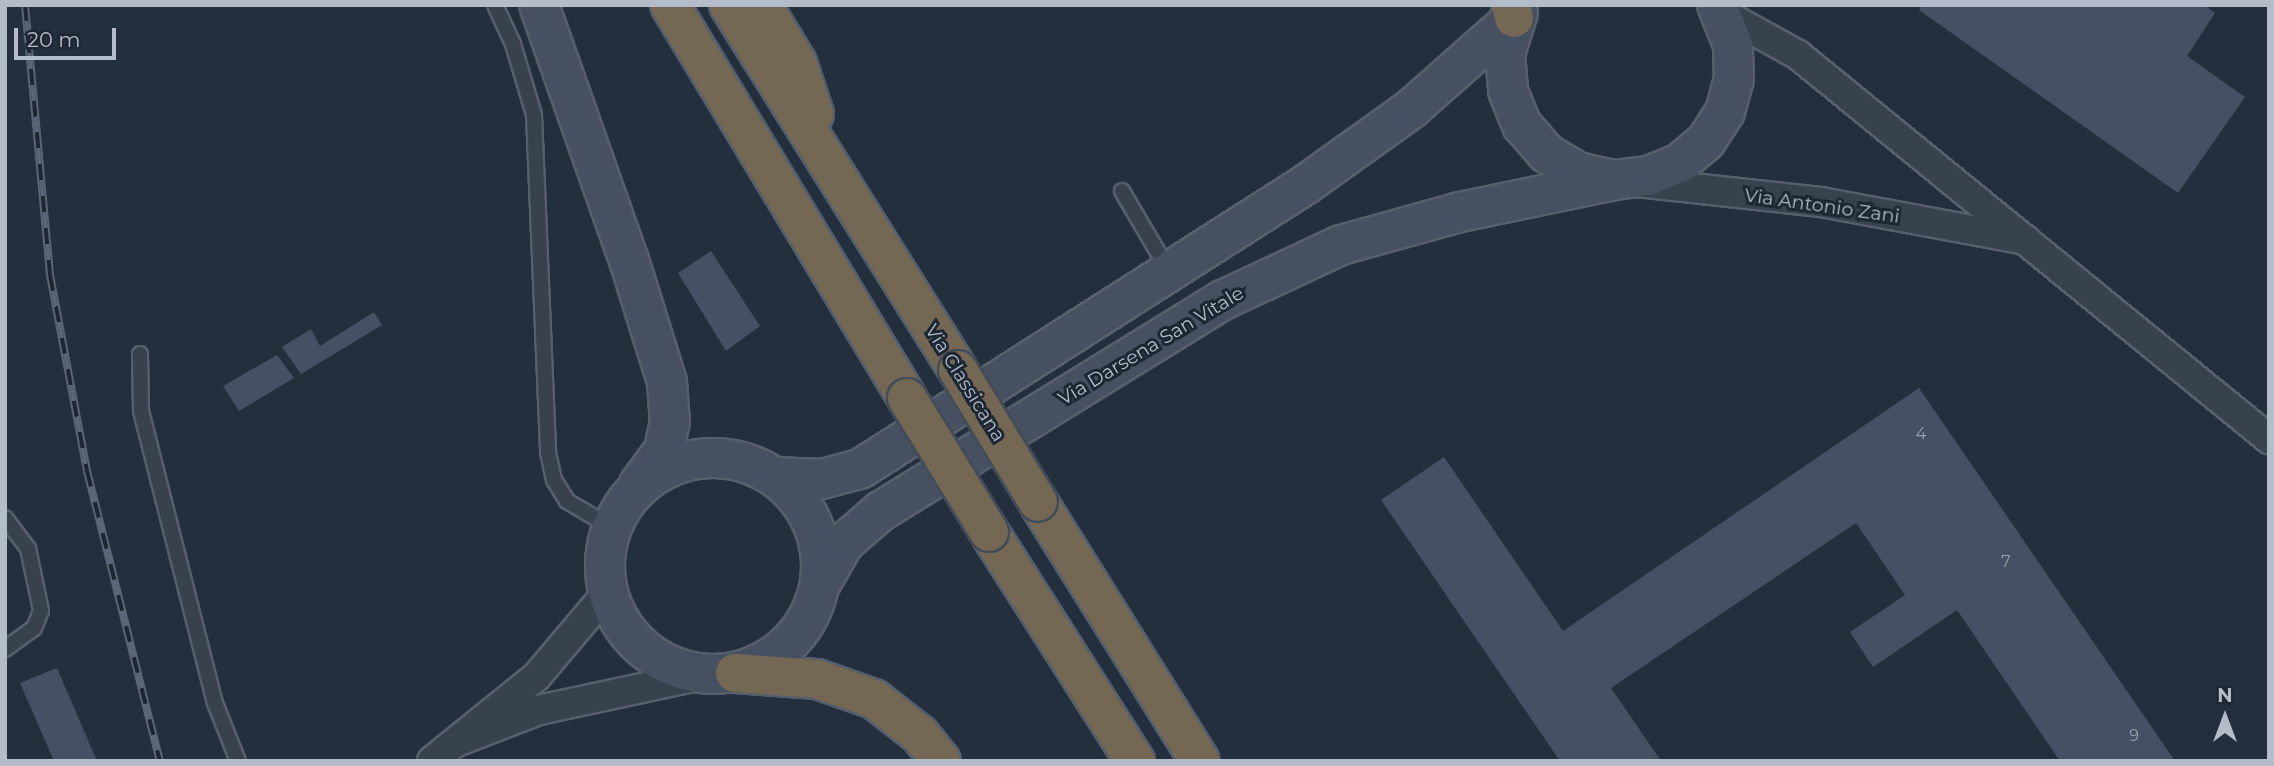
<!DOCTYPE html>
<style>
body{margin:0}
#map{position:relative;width:2274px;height:766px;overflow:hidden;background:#242f3e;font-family:Montserrat,sans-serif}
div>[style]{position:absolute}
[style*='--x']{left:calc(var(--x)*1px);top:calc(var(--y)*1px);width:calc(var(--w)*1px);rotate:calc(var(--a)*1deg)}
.building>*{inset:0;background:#455162}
.roads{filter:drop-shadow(2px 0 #565f6c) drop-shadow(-2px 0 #565f6c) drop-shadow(0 2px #565f6c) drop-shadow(0 -2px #565f6c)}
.lane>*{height:14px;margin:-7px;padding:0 7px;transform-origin:7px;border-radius:7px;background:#38414e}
.street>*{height:28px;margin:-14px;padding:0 14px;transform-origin:14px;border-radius:14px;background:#38414e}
.secondary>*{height:38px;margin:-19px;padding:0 19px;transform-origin:19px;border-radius:19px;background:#465061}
.secondary>.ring{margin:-19px;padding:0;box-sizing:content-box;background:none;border:38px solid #465061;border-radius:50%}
.highway>*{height:38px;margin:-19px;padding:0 19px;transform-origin:19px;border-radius:19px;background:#746855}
.rail>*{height:8px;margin-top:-4px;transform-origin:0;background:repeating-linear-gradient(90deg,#1d2633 0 16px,#5a6575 0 32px);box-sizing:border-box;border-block:2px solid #5a6575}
.bridges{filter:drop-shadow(2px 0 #434c59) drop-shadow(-2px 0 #434c59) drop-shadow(0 2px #434c59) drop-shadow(0 -2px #434c59)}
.highway-bridge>*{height:38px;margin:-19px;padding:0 19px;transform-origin:19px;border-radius:19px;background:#746855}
span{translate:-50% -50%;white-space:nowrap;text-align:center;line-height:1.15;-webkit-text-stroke:6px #1d2633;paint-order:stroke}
.number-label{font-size:16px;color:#98a1af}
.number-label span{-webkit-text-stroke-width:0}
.street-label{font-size:19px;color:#b4bcc9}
.frame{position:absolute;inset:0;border:7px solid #b4bcc9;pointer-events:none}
.north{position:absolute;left:2190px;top:682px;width:70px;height:70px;-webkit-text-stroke:5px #1d2633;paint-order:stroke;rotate:0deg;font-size:19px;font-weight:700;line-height:28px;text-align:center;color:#b4bcc9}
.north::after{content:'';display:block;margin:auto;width:24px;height:32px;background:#b4bcc9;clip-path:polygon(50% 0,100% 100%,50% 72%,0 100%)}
.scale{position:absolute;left:14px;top:28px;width:102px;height:32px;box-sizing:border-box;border:4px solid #b4bcc9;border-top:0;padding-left:9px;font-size:21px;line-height:24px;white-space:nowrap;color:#b4bcc9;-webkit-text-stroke:5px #1d2633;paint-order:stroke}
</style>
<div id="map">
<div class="building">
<i style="clip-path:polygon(1922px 5px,2204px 5px,2215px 13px,2187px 56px,2245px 97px,2178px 193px,1919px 10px)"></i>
<i style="clip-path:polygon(711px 251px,760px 326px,726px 351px,678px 273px)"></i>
<i style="clip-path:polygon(374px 312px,382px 325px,301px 374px,282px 347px,311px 329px,320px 346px)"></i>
<i style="clip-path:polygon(277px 355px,294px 378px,239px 411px,223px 386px)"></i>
<i style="clip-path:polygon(1919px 388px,2175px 761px,2060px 761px,1957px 610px,1873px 667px,1850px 632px,1905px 595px,1856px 523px,1611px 688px,1661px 761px,1560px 761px,1381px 500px,1444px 457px,1563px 631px)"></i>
<i style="clip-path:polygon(57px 668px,97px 761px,54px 761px,20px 683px)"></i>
</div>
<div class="roads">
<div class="lane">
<i style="--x:495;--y:5;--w:43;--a:65.2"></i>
<i style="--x:513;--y:44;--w:74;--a:73.5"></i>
<i style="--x:534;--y:115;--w:337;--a:87.6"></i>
<i style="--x:548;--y:452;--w:29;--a:78"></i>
<i style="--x:554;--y:480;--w:25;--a:58"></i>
<i style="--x:567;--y:501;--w:51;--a:30.6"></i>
<i style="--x:1122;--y:191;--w:93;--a:59.6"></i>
<i style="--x:140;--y:354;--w:57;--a:89"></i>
<i style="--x:141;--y:411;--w:301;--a:75.8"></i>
<i style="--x:215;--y:703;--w:62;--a:68.4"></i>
<i style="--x:5;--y:518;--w:38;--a:53"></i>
<i style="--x:28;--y:548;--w:64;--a:78.3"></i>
<i style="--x:41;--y:611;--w:18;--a:112"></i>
<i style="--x:34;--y:628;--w:36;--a:144"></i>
</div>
<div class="street">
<i style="--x:1722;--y:13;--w:87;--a:28.9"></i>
<i style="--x:1798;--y:55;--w:608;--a:39.19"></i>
<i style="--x:1637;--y:182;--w:185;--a:6.2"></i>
<i style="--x:1821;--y:202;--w:208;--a:10.5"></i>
<i style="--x:459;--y:741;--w:86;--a:-21.2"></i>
<i style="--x:539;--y:710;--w:167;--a:-12.1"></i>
<i style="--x:432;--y:761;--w:135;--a:-39"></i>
<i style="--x:537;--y:676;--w:109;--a:-49.9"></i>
</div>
<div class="secondary">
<i style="--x:539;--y:5;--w:270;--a:70.6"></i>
<i style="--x:629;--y:260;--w:128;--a:72.7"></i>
<i style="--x:667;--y:382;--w:39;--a:86"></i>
<i style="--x:670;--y:421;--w:30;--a:102"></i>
<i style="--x:664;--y:450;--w:42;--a:126.3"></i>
<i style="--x:1518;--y:13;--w:43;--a:107.6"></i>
<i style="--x:1505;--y:54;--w:37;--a:85"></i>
<i style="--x:1508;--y:91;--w:37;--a:68"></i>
<i style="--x:1522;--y:125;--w:37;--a:49"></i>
<i style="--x:1546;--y:153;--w:37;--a:31"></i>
<i style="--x:1578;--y:172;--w:37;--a:13"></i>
<i style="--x:1614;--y:180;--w:34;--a:-7"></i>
<i style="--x:1648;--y:176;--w:35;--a:-22"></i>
<i style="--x:1680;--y:163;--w:34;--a:-40"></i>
<i style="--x:1706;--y:141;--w:35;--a:-57"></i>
<i style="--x:1725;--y:112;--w:34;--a:-75"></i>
<i style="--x:1734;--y:79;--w:34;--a:-92"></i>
<i style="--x:1733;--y:45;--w:43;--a:-111.8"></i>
<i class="ring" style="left:605px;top:458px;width:178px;height:178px"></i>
<i style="--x:775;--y:477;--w:47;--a:2.4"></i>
<i style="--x:822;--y:479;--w:39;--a:-15"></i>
<i style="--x:860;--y:469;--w:528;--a:-32.55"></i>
<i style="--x:1305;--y:185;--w:130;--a:-35.6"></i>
<i style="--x:1411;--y:109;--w:137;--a:-41.5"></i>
<i style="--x:821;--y:583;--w:46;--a:-60.1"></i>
<i style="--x:844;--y:543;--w:49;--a:-40.9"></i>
<i style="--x:881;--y:511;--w:402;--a:-31.7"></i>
<i style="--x:1223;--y:300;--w:130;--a:-25"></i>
<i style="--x:1341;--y:245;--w:123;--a:-15.5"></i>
<i style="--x:1460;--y:212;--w:157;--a:-11.7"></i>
</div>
<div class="highway">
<i style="--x:670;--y:5;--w:459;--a:58.9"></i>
<i style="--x:729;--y:5;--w:431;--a:57.9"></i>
<i style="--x:762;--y:5;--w:68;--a:58.9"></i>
<i style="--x:797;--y:63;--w:54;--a:71.6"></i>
<i style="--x:1511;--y:5;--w:13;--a:77"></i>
<i style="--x:1038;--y:502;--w:305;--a:58"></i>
<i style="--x:989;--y:532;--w:272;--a:57.5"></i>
<i style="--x:735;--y:673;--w:82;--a:4.2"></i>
<i style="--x:817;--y:679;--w:60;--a:19.3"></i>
<i style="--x:874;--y:699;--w:58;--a:38"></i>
<i style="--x:920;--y:735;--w:33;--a:51"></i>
</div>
</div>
<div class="rail">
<i style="--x:25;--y:5;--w:271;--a:84.7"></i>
<i style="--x:50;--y:275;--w:199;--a:79.3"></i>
<i style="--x:87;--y:471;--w:299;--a:75.9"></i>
</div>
<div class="bridges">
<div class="highway-bridge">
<i style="--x:958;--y:370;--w:154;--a:58.8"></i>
<i style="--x:907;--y:398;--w:157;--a:58.5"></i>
</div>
</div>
<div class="number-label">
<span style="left:1921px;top:434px">4</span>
<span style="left:2006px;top:562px">7</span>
<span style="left:2134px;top:736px">9</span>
</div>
<div class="street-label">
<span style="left:1822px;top:206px;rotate:8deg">Via Antonio Zani</span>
<span style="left:1151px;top:346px;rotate:-31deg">Via Darsena San Vitale</span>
<span style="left:965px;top:383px;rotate:58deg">Via Classicana</span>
</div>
<div class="frame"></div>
<div class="north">N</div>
<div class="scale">20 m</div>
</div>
